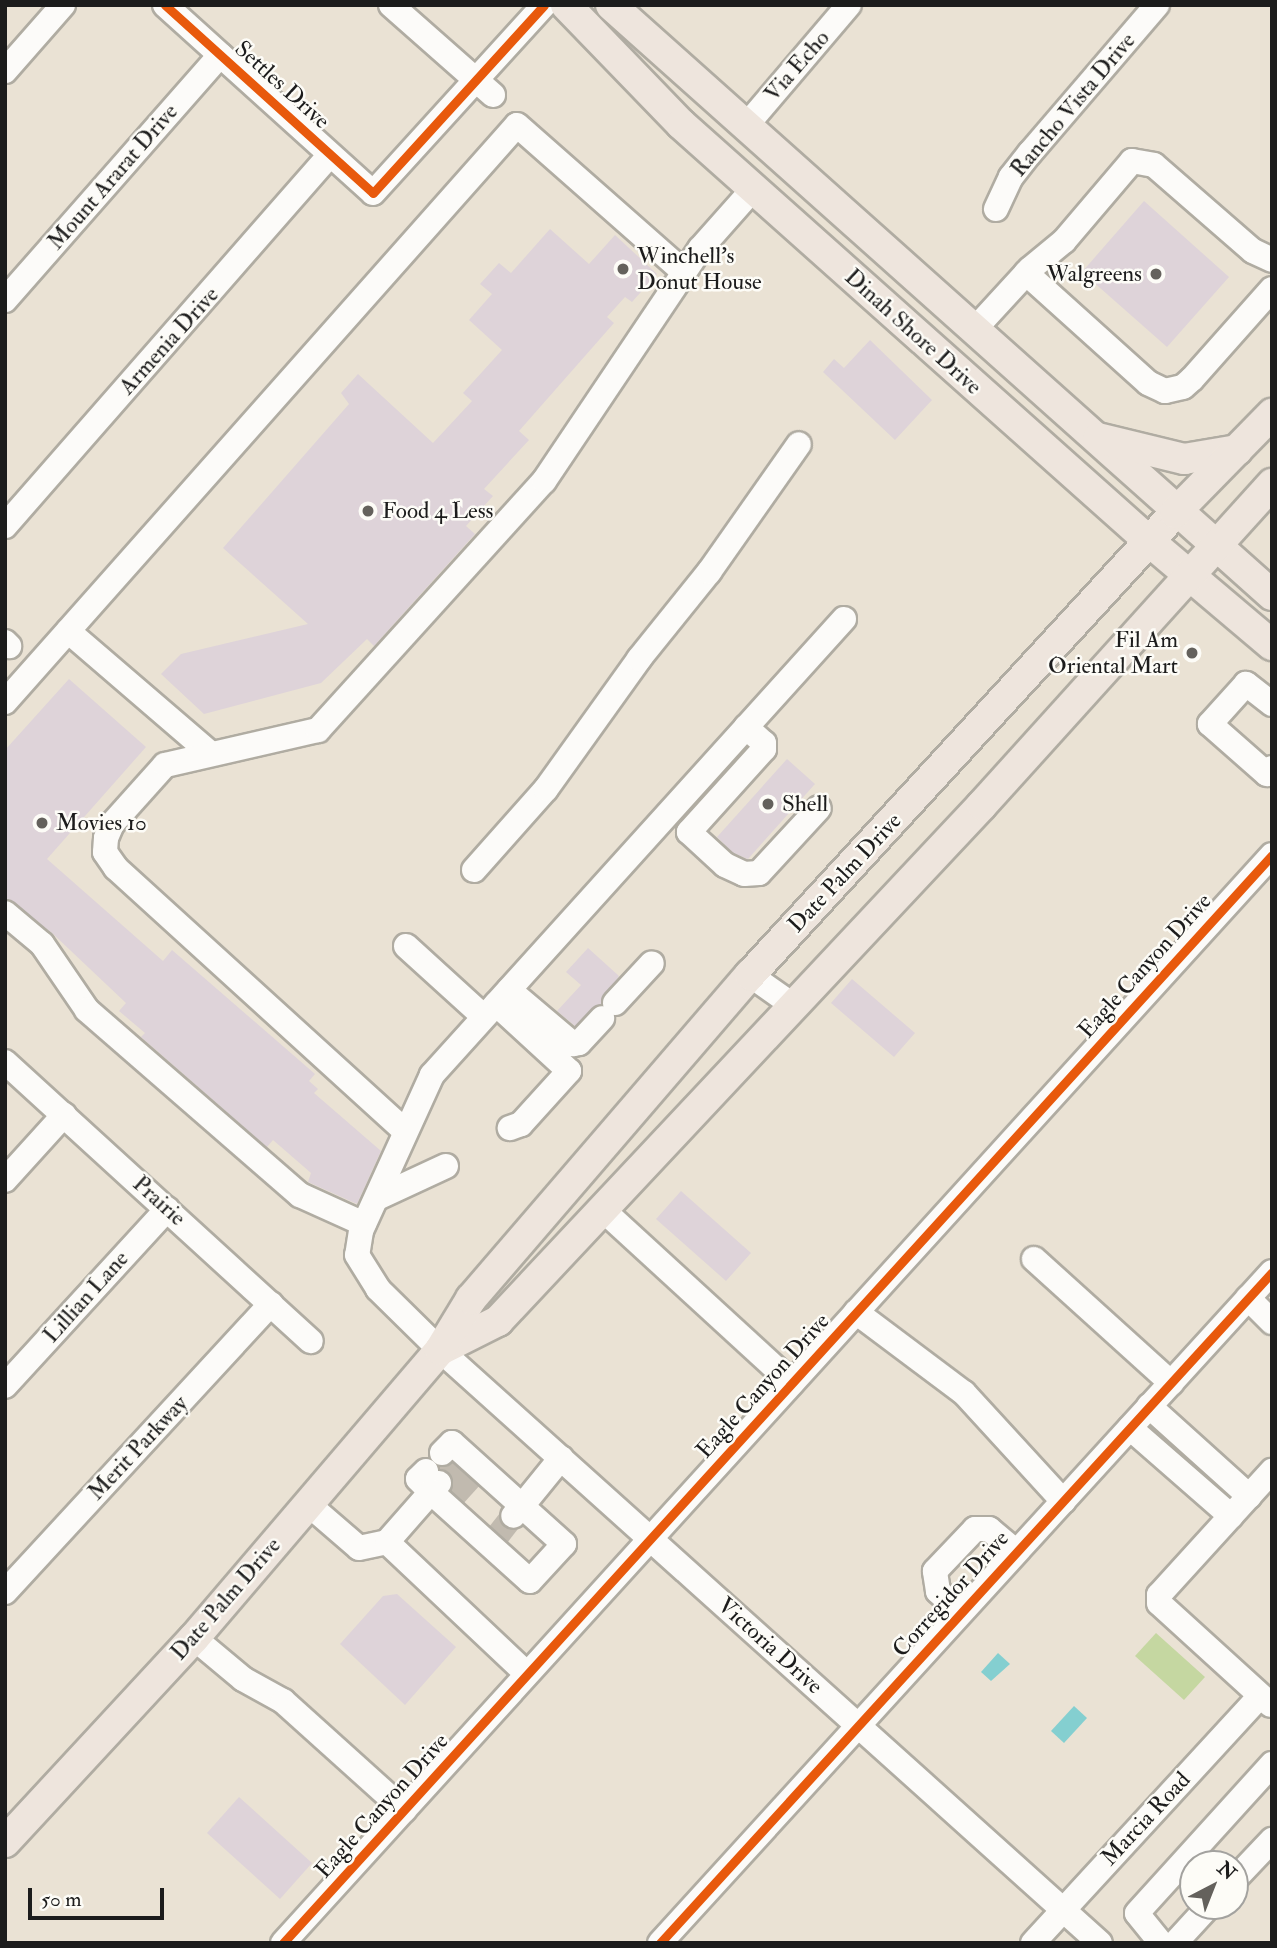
<!DOCTYPE html>
<style>
body{margin:0}
#map{position:relative;width:1277px;height:1948px;overflow:hidden;background:#eae2d4;font-family:"IM FELL Double Pica",serif}
div>[style]{position:absolute}
[style*='--x']{left:calc(var(--x)*1px);top:calc(var(--y)*1px);width:calc(var(--w)*1px);rotate:calc(var(--a)*1deg)}
.green>*{inset:0;background:#c5d7a1}
.water>*{inset:0;background:#84cfd0}
.building>*{inset:0;background:#ded3d9}
.minor-tunnel>*{height:24px;margin-top:-12px;transform-origin:0;background:repeating-linear-gradient(90deg,#c1baaf 0 24px,transparent 0 36px)}
.roads{filter:drop-shadow(2px 0 #b0aca2) drop-shadow(-2px 0 #b0aca2) drop-shadow(0 2px #b0aca2) drop-shadow(0 -2px #b0aca2)}
.minor>*{height:24px;margin:-12px;padding:0 12px;transform-origin:12px;border-radius:12px;background:#fcfbf9}
.major>*{height:30px;margin:-15px;padding:0 15px;transform-origin:15px;border-radius:15px;background:#eee5dd}
.cycleway>*{height:9px;margin:-4.5px;padding:0 4.5px;transform-origin:4.5px;border-radius:4.5px;background:#e8590c}
.dots>*{width:19px;height:19px;translate:-50% -50%;box-sizing:border-box;border:4px solid #fdfcf7;border-radius:50%}
span{translate:-50% -50%;white-space:nowrap;text-align:center;line-height:1.15;-webkit-text-stroke:5px #fdfcf7;paint-order:stroke}
.street-label{font-size:23px;color:#1c1c1c}
.poi-label{font-size:23px;color:#1c1c1c}
.left{translate:0 -50%;text-align:left}
.right{translate:-100% -50%;text-align:right}
.frame{position:absolute;inset:0;border:7px solid #1c1c1c;pointer-events:none}
.north{position:absolute;left:1179px;top:1850px;width:70px;height:70px;box-sizing:border-box;background:#fdfcf7;border:2px solid #a3a29f;border-radius:50%;rotate:42deg;font-size:19px;font-weight:700;line-height:28px;text-align:center;color:#1c1c1c}
.north::after{content:'';display:block;margin:auto;width:24px;height:32px;background:#64615c;clip-path:polygon(50% 0,100% 100%,50% 72%,0 100%)}
.scale{position:absolute;left:28px;top:1888px;width:136px;height:32px;box-sizing:border-box;border:4px solid #1c1c1c;border-top:0;padding-left:9px;font-size:21px;line-height:24px;white-space:nowrap;color:#1c1c1c;-webkit-text-stroke:5px #fdfcf7;paint-order:stroke}
</style>
<div id="map">
<div class="green">
<i style="clip-path:polygon(1156px 1633px,1205px 1677px,1184px 1700px,1135px 1656px)"></i>
</div>
<div class="water">
<i style="clip-path:polygon(998px 1653px,1010px 1664px,991px 1681px,981px 1672px)"></i>
<i style="clip-path:polygon(1074px 1706px,1087px 1718px,1064px 1743px,1051px 1731px)"></i>
</div>
<div class="building">
<i style="clip-path:polygon(1144px 201px,1229px 277px,1167px 347px,1082px 272px)"></i>
<i style="clip-path:polygon(550px 229px,589px 264px,615px 235px,657px 274px,632px 302px,625px 297px,607px 317px,614px 323px,519px 431px,529px 440px,484px 489px,493px 496px,466px 526px,475px 534px,374px 646px,367px 639px,321px 683px,204px 714px,161px 674px,181px 654px,308px 624px,223px 548px,349px 404px,341px 393px,358px 374px,433px 443px,472px 401px,463px 393px,502px 350px,469px 320px,492px 294px,480px 284px,499px 263px,511px 273px)"></i>
<i style="clip-path:polygon(870px 340px,932px 400px,895px 440px,823px 372px,834px 359px,844px 368px)"></i>
<i style="clip-path:polygon(69px 679px,146px 747px,47px 859px,163px 961px,172px 950px,315px 1074px,309px 1081px,318px 1089px,314px 1093px,381px 1151px,357px 1204px,308px 1182px,311px 1173px,273px 1140px,267px 1147px,141px 1037px,145px 1033px,119px 1011px,126px 1003px,52px 933px,5px 897px,5px 750px)"></i>
<i style="clip-path:polygon(787px 759px,815px 784px,748px 859px,733px 853px,717px 837px)"></i>
<i style="clip-path:polygon(588px 948px,619px 976px,601px 1004px,575px 1026px,557px 1011px,581px 985px,566px 972px)"></i>
<i style="clip-path:polygon(852px 979px,915px 1033px,894px 1057px,831px 1003px)"></i>
<i style="clip-path:polygon(681px 1191px,751px 1253px,726px 1281px,656px 1219px)"></i>
<i style="clip-path:polygon(397px 1594px,456px 1647px,405px 1705px,340px 1644px,383px 1596px)"></i>
<i style="clip-path:polygon(239px 1797px,312px 1863px,280px 1899px,207px 1833px)"></i>
</div>
<div class="minor-tunnel">
<i style="--x:439;--y:1483;--w:25;--a:-50"></i>
<i style="--x:454;--y:1496;--w:24;--a:-48"></i>
<i style="--x:498;--y:1535;--w:24;--a:-52"></i>
</div>
<div class="roads">
<div class="minor">
<i style="--x:165;--y:5;--w:280;--a:42.1"></i>
<i style="--x:373;--y:193;--w:254;--a:-47.7"></i>
<i style="--x:391;--y:5;--w:136;--a:41.4"></i>
<i style="--x:5;--y:71;--w:88;--a:-48.7"></i>
<i style="--x:745;--y:127;--w:160;--a:-49.6"></i>
<i style="--x:996;--y:209;--w:35;--a:-65"></i>
<i style="--x:1011;--y:177;--w:31;--a:-52"></i>
<i style="--x:1030;--y:153;--w:195;--a:-49.4"></i>
<i style="--x:1026;--y:273;--w:164;--a:42"></i>
<i style="--x:1148;--y:383;--w:19;--a:25"></i>
<i style="--x:1165;--y:391;--w:18;--a:-13"></i>
<i style="--x:1183;--y:387;--w:12;--a:-42"></i>
<i style="--x:1192;--y:379;--w:120;--a:-48.4"></i>
<i style="--x:5;--y:300;--w:326;--a:-48.7"></i>
<i style="--x:973;--y:331;--w:84;--a:-47.4"></i>
<i style="--x:1030;--y:269;--w:44;--a:-39.5"></i>
<i style="--x:1064;--y:241;--w:105;--a:-49.6"></i>
<i style="--x:1132;--y:161;--w:22;--a:10"></i>
<i style="--x:1154;--y:165;--w:131;--a:41"></i>
<i style="--x:1253;--y:251;--w:21;--a:25"></i>
<i style="--x:5;--y:526;--w:493;--a:-48.8"></i>
<i style="--x:844;--y:619;--w:615;--a:132.1"></i>
<i style="--x:432;--y:1075;--w:171;--a:114.5"></i>
<i style="--x:361;--y:1231;--w:24;--a:99"></i>
<i style="--x:357;--y:1255;--w:40;--a:58"></i>
<i style="--x:378;--y:1289;--w:87;--a:44.5"></i>
<i style="--x:440;--y:1350;--w:887;--a:41.94"></i>
<i style="--x:68;--y:631;--w:187;--a:40.7"></i>
<i style="--x:5;--y:642;--w:6;--a:45"></i>
<i style="--x:5;--y:702;--w:771;--a:-48.42"></i>
<i style="--x:517;--y:125;--w:222;--a:41.4"></i>
<i style="--x:1272;--y:704;--w:33;--a:-142"></i>
<i style="--x:1246;--y:684;--w:54;--a:132"></i>
<i style="--x:1210;--y:724;--w:76;--a:41.3"></i>
<i style="--x:1267;--y:774;--w:8;--a:-50"></i>
<i style="--x:746;--y:727;--w:24;--a:42"></i>
<i style="--x:764;--y:743;--w:6;--a:90"></i>
<i style="--x:764;--y:749;--w:112;--a:132.1"></i>
<i style="--x:689;--y:832;--w:49;--a:42.5"></i>
<i style="--x:725;--y:865;--w:21;--a:25"></i>
<i style="--x:744;--y:874;--w:15;--a:-4"></i>
<i style="--x:759;--y:873;--w:88;--a:-47.3"></i>
<i style="--x:474;--y:870;--w:108;--a:-48.4"></i>
<i style="--x:546;--y:789;--w:160;--a:-54.4"></i>
<i style="--x:639;--y:659;--w:112;--a:-51.2"></i>
<i style="--x:709;--y:572;--w:156;--a:-54.9"></i>
<i style="--x:5;--y:913;--w:48;--a:40"></i>
<i style="--x:42;--y:944;--w:80;--a:55.7"></i>
<i style="--x:87;--y:1010;--w:282;--a:41"></i>
<i style="--x:300;--y:1195;--w:70;--a:24.4"></i>
<i style="--x:406;--y:946;--w:105;--a:42.3"></i>
<i style="--x:750;--y:975;--w:54;--a:35.2"></i>
<i style="--x:509;--y:990;--w:84;--a:40.2"></i>
<i style="--x:573;--y:1044;--w:6;--a:-9"></i>
<i style="--x:579;--y:1043;--w:34;--a:-47"></i>
<i style="--x:615;--y:1003;--w:54;--a:-47.2"></i>
<i style="--x:496;--y:1004;--w:99;--a:42.5"></i>
<i style="--x:569;--y:1071;--w:72;--a:132.2"></i>
<i style="--x:521;--y:1124;--w:12;--a:160"></i>
<i style="--x:5;--y:1062;--w:414;--a:42.4"></i>
<i style="--x:405;--y:1131;--w:391;--a:-137.7"></i>
<i style="--x:116;--y:868;--w:19;--a:-125"></i>
<i style="--x:105;--y:852;--w:14;--a:-86"></i>
<i style="--x:106;--y:838;--w:15;--a:-67"></i>
<i style="--x:112;--y:824;--w:79;--a:-48.1"></i>
<i style="--x:165;--y:765;--w:157;--a:-12.9"></i>
<i style="--x:318;--y:730;--w:336;--a:-47.8"></i>
<i style="--x:544;--y:481;--w:280;--a:-56.1"></i>
<i style="--x:700;--y:249;--w:80;--a:-48.5"></i>
<i style="--x:5;--y:1180;--w:88;--a:-47.8"></i>
<i style="--x:377;--y:1198;--w:76;--a:-24.9"></i>
<i style="--x:603;--y:1210;--w:256;--a:42.5"></i>
<i style="--x:1034;--y:1259;--w:185;--a:42.1"></i>
<i style="--x:1248;--y:1298;--w:34;--a:45"></i>
<i style="--x:856;--y:1312;--w:135;--a:36.9"></i>
<i style="--x:964;--y:1393;--w:147;--a:47.5"></i>
<i style="--x:5;--y:1386;--w:240;--a:-47.5"></i>
<i style="--x:1149;--y:1406;--w:135;--a:42"></i>
<i style="--x:1130;--y:1428;--w:134;--a:41.1"></i>
<i style="--x:442;--y:1453;--w:14;--a:-45"></i>
<i style="--x:452;--y:1443;--w:94;--a:42"></i>
<i style="--x:522;--y:1506;--w:13;--a:132"></i>
<i style="--x:426;--y:1471;--w:11;--a:135"></i>
<i style="--x:418;--y:1479;--w:18;--a:45"></i>
<i style="--x:431;--y:1492;--w:12;--a:-48"></i>
<i style="--x:308;--y:1504;--w:67;--a:40.8"></i>
<i style="--x:359;--y:1548;--w:29;--a:-12"></i>
<i style="--x:387;--y:1542;--w:192;--a:43.3"></i>
<i style="--x:387;--y:1542;--w:67;--a:-48.7"></i>
<i style="--x:431;--y:1492;--w:133;--a:42"></i>
<i style="--x:530;--y:1581;--w:50;--a:-47.4"></i>
<i style="--x:564;--y:1544;--w:57;--a:-137.9"></i>
<i style="--x:522;--y:1506;--w:62;--a:-50.9"></i>
<i style="--x:5;--y:1592;--w:392;--a:-47.3"></i>
<i style="--x:961;--y:1612;--w:31;--a:-138"></i>
<i style="--x:938;--y:1591;--w:20;--a:-99"></i>
<i style="--x:935;--y:1571;--w:58;--a:-46.4"></i>
<i style="--x:975;--y:1529;--w:14;--a:0"></i>
<i style="--x:989;--y:1529;--w:35;--a:40"></i>
<i style="--x:194;--y:1638;--w:64;--a:39.9"></i>
<i style="--x:243;--y:1679;--w:46;--a:28.8"></i>
<i style="--x:283;--y:1701;--w:163;--a:42"></i>
<i style="--x:1271;--y:1705;--w:151;--a:-137.7"></i>
<i style="--x:1159;--y:1603;--w:8;--a:-90"></i>
<i style="--x:1159;--y:1595;--w:168;--a:-47.7"></i>
<i style="--x:1235;--y:1879;--w:54;--a:-46.5"></i>
<i style="--x:283;--y:1943;--w:1470;--a:-47.73"></i>
<i style="--x:660;--y:1943;--w:908;--a:-47.63"></i>
<i style="--x:1033;--y:1943;--w:335;--a:-47.4"></i>
<i style="--x:1161;--y:1943;--w:38;--a:-129"></i>
<i style="--x:1137;--y:1913;--w:201;--a:-47.8"></i>
<i style="--x:1175;--y:1943;--w:50;--a:-47.4"></i>
</div>
<div class="major">
<i style="--x:566;--y:5;--w:165;--a:46"></i>
<i style="--x:681;--y:124;--w:628;--a:41.71"></i>
<i style="--x:1150;--y:542;--w:160;--a:40.2"></i>
<i style="--x:611;--y:5;--w:886;--a:41.75"></i>
<i style="--x:1098;--y:438;--w:89;--a:13.7"></i>
<i style="--x:1184;--y:459;--w:54;--a:-9.6"></i>
<i style="--x:440;--y:1350;--w:65;--a:-26.6"></i>
<i style="--x:498;--y:1321;--w:707;--a:-46.83"></i>
<i style="--x:982;--y:805;--w:433;--a:-47.9"></i>
<i style="--x:5;--y:1842;--w:278;--a:-47.2"></i>
<i style="--x:194;--y:1638;--w:379;--a:-49.5"></i>
<i style="--x:440;--y:1350;--w:60;--a:-58.7"></i>
<i style="--x:471;--y:1299;--w:428;--a:-49.3"></i>
<i style="--x:750;--y:975;--w:628;--a:-47.39"></i>
<i style="--x:1175;--y:513;--w:139;--a:-45.6"></i>
</div>
</div>
<div class="cycleway">
<i style="--x:165;--y:5;--w:280;--a:42.1"></i>
<i style="--x:373;--y:193;--w:254;--a:-47.7"></i>
<i style="--x:283;--y:1943;--w:1470;--a:-47.73"></i>
<i style="--x:660;--y:1943;--w:908;--a:-47.63"></i>
</div>
<div class="dots">
<i style="left:623px;top:269px;background:#64615c"></i>
<i style="left:1156px;top:274px;background:#64615c"></i>
<i style="left:368px;top:511px;background:#64615c"></i>
<i style="left:1192px;top:653px;background:#64615c"></i>
<i style="left:768px;top:804px;background:#64615c"></i>
<i style="left:42px;top:823px;background:#64615c"></i>
</div>
<div class="street-label">
<span style="left:797px;top:66px;rotate:-49deg">Via Echo</span>
<span style="left:282px;top:85px;rotate:42deg">Settles Drive</span>
<span style="left:1073px;top:105px;rotate:-50deg">Rancho Vista Drive</span>
<span style="left:113px;top:177px;rotate:-49deg">Mount Ararat Drive</span>
<span style="left:913px;top:332px;rotate:42deg">Dinah Shore Drive</span>
<span style="left:169px;top:341px;rotate:-48deg">Armenia Drive</span>
<span style="left:845px;top:873px;rotate:-47deg">Date Palm Drive</span>
<span style="left:1145px;top:966px;rotate:-48deg">Eagle Canyon Drive</span>
<span style="left:159px;top:1201px;rotate:42deg">Prairie</span>
<span style="left:86px;top:1297px;rotate:-48deg">Lillian Lane</span>
<span style="left:763px;top:1386px;rotate:-48deg">Eagle Canyon Drive</span>
<span style="left:138px;top:1448px;rotate:-47deg">Merit Parkway</span>
<span style="left:951px;top:1594px;rotate:-48deg">Corregidor Drive</span>
<span style="left:226px;top:1599px;rotate:-49deg">Date Palm Drive</span>
<span style="left:770px;top:1646px;rotate:42deg">Victoria Drive</span>
<span style="left:382px;top:1806px;rotate:-48deg">Eagle Canyon Drive</span>
<span style="left:1146px;top:1819px;rotate:-47deg">Marcia Road</span>
</div>
<div class="poi-label">
<span class="left" style="left:637px;top:269px">Winchell's<br>Donut House</span>
<span class="right" style="left:1142px;top:274px">Walgreens</span>
<span class="left" style="left:382px;top:511px">Food 4 Less</span>
<span class="right" style="left:1178px;top:653px">Fil Am<br>Oriental Mart</span>
<span class="left" style="left:782px;top:804px">Shell</span>
<span class="left" style="left:56px;top:823px">Movies 10</span>
</div>
<div class="frame"></div>
<div class="north">N</div>
<div class="scale">50 m</div>
</div>
